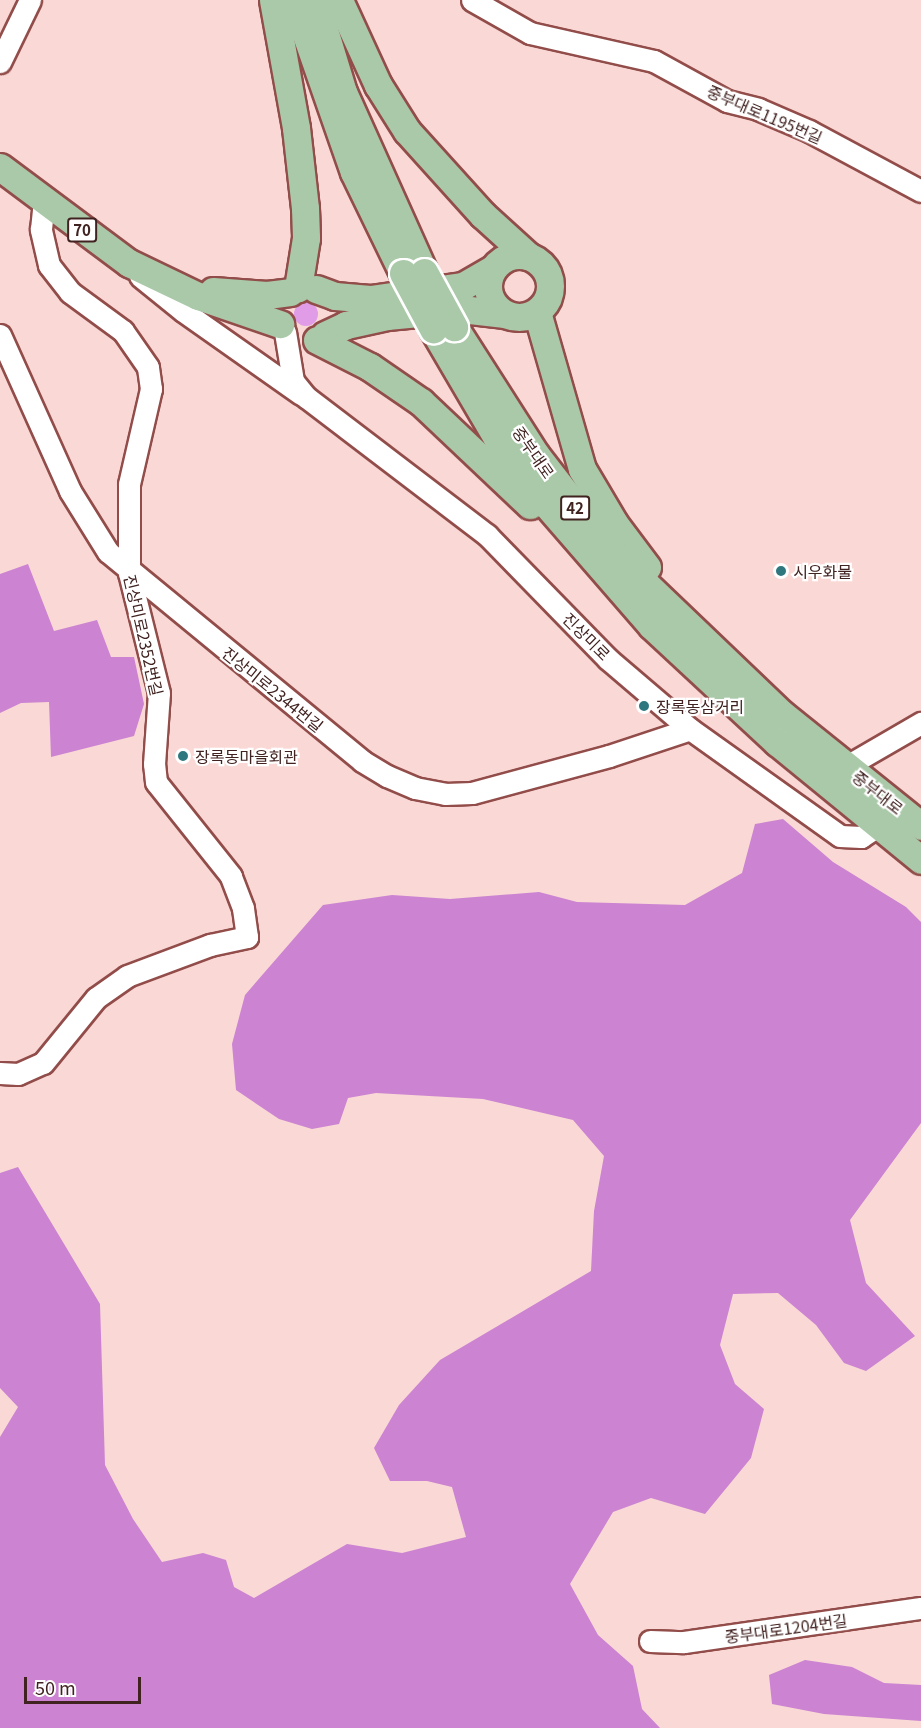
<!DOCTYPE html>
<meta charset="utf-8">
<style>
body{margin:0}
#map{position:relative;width:921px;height:1728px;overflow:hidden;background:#f9d8d5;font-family:Georgia,"Noto Sans KR",serif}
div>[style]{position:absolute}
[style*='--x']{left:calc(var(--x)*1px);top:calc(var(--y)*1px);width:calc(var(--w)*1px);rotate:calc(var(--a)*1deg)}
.green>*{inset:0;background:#e19ce8}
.round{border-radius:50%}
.forest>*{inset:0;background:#cb83d2}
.roads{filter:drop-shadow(2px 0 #924d4a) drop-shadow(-2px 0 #924d4a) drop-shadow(0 2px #924d4a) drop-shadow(0 -2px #924d4a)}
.minor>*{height:21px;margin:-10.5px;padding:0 10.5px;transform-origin:10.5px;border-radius:10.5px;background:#fff}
.major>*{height:27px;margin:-13.5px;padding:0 13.5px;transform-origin:13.5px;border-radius:13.5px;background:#aac9a9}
.major>.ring{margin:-13.5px;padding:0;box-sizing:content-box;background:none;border:27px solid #aac9a9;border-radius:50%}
.bridges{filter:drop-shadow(2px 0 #fff) drop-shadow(-2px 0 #fff) drop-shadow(0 2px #fff) drop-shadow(0 -2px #fff)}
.major-bridge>*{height:27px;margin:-13.5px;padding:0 13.5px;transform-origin:13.5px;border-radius:13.5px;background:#aac9a9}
.dots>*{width:16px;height:16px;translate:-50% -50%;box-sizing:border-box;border:3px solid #fff;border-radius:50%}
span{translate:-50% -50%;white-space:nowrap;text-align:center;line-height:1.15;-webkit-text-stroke:4.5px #fff;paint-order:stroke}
.shield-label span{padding:2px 4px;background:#fff;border:2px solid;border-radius:4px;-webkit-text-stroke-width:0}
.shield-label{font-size:15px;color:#402220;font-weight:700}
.street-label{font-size:16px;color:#402220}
.poi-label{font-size:16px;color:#402220}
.left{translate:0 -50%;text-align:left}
.scale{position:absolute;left:24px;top:1677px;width:117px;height:27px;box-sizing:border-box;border:3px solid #402220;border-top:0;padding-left:8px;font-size:18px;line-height:21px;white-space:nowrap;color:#402220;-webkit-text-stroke:4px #fff;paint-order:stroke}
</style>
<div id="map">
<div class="green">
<i class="round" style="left:294px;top:302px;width:24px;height:24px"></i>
</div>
<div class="forest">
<i style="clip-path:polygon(28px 564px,54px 631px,97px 620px,111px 657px,134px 657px,144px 704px,134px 736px,51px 757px,49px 702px,21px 703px,0 713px,0 574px)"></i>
<i style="clip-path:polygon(783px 819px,833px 862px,906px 907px,921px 922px,921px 1123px,850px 1220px,866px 1283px,915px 1336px,866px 1371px,844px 1363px,816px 1325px,778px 1293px,733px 1294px,720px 1345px,735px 1384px,764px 1409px,751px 1458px,705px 1514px,651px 1498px,613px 1512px,570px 1584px,598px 1635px,633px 1666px,642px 1709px,660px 1728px,0 1728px,0 1437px,18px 1407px,0 1388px,0 1173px,18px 1167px,100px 1304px,105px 1465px,133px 1519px,162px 1562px,203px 1553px,226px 1560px,234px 1587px,254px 1598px,347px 1544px,402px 1553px,466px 1537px,452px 1487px,427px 1481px,390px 1481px,374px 1448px,399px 1405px,440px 1360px,591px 1271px,594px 1211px,604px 1156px,573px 1120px,483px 1099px,376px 1093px,348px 1098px,339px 1124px,312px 1129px,279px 1119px,236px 1090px,232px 1044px,245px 995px,323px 905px,392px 895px,450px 899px,539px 892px,577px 902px,685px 905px,742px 873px,755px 824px)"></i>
<i style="clip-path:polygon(805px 1660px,852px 1667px,884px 1683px,921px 1685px,921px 1721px,824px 1714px,772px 1704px,769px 1675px)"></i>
</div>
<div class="roads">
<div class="minor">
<i style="--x:472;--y:0;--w:67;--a:29.6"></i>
<i style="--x:530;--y:33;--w:127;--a:12.7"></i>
<i style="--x:654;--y:61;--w:83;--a:28.7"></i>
<i style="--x:727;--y:101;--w:32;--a:14"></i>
<i style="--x:758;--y:109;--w:56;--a:23.3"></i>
<i style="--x:809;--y:131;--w:127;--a:28.2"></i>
<i style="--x:0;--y:62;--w:69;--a:-64.2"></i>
<i style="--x:140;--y:276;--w:55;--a:39.1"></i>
<i style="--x:183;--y:311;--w:144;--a:35.1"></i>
<i style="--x:285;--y:332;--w:50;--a:80.7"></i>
<i style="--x:293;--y:381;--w:21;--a:51"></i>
<i style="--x:306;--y:397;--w:228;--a:37.3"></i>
<i style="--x:487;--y:535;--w:173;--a:45.7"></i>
<i style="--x:608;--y:659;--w:108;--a:40.5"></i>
<i style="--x:690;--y:729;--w:184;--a:35.5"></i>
<i style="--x:840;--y:836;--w:21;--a:3"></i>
<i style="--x:861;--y:837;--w:18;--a:-34"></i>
<i style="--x:876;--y:827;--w:18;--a:-56"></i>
<i style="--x:0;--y:335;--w:171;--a:65.8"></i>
<i style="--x:70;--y:491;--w:72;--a:58.1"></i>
<i style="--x:108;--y:552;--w:329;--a:39.4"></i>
<i style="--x:362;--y:761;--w:29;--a:31"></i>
<i style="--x:387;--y:776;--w:30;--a:23"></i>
<i style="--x:415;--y:788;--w:31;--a:11"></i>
<i style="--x:445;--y:794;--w:27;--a:-2"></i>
<i style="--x:472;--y:793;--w:142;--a:-15.1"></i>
<i style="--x:609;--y:756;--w:85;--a:-18.4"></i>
<i style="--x:845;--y:767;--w:88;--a:-30.1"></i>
<i style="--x:0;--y:1073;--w:18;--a:3"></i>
<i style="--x:18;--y:1074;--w:27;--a:-24"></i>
<i style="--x:43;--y:1063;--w:84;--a:-50.8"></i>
<i style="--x:96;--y:998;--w:38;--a:-35"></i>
<i style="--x:127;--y:976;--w:89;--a:-20.5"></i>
<i style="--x:210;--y:945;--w:38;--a:-12"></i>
<i style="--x:247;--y:937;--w:29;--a:-98"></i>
<i style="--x:243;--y:908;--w:34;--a:-111"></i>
<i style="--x:231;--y:876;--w:120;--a:-128.6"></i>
<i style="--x:156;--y:782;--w:18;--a:-96"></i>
<i style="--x:154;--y:764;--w:71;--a:-86"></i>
<i style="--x:159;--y:693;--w:124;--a:-104"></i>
<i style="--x:129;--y:573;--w:89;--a:-90"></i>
<i style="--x:129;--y:484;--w:98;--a:-77"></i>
<i style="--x:151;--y:389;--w:22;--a:-98"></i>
<i style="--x:148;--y:367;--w:44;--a:-124.8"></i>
<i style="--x:123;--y:331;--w:66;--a:-143.7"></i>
<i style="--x:70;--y:292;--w:34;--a:-128"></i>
<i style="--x:49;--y:265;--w:37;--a:-103"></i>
<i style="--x:41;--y:229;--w:29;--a:-84"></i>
<i style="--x:650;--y:1641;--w:34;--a:2"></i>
<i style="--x:684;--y:1642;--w:239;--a:-8.2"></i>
</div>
<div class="major">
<i style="--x:273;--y:0;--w:130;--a:79.8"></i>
<i style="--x:296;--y:128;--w:81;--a:83.6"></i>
<i style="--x:305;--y:208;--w:30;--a:88"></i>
<i style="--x:306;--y:238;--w:51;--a:99.1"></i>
<i style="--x:294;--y:0;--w:182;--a:70.8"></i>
<i style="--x:354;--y:172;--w:112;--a:64.1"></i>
<i style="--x:315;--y:0;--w:96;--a:73.1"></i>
<i style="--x:343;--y:92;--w:197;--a:65.8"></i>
<i style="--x:339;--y:0;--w:94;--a:65.4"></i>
<i style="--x:378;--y:85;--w:54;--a:57.8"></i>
<i style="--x:407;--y:131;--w:113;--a:47.9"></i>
<i style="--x:483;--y:215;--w:61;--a:42.3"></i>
<i style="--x:0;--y:167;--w:161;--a:36.7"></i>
<i style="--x:129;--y:263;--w:76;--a:25.6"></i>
<i style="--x:198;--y:296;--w:87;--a:18.9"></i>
<i class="ring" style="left:488px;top:255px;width:35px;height:35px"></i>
<i style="--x:316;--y:289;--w:20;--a:20"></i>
<i style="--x:335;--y:296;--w:35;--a:5"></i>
<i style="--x:370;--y:299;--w:94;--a:-8"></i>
<i style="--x:463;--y:286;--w:34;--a:-30"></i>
<i style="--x:213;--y:291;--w:54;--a:4.2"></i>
<i style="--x:267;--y:295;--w:23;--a:-7"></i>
<i style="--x:537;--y:312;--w:163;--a:74"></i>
<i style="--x:582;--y:469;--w:63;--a:59.3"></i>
<i style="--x:614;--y:523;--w:55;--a:53.1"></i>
<i style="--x:454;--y:327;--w:152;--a:57.4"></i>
<i style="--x:536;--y:455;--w:118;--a:52.3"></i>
<i style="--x:608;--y:548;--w:242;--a:43.7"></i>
<i style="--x:783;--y:715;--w:177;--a:38.8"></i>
<i style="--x:433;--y:329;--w:126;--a:59.6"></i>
<i style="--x:497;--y:438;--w:72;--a:54.1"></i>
<i style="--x:539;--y:496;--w:172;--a:49"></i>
<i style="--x:652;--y:626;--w:171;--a:42.9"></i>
<i style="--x:777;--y:742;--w:186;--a:39.3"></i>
<i style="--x:325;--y:335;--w:23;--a:-25"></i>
<i style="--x:346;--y:325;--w:42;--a:-12.4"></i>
<i style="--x:387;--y:316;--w:74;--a:-5.4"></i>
<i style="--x:461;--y:309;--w:44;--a:6.5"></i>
<i style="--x:317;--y:340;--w:59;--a:27"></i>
<i style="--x:370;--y:367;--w:62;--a:34.5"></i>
<i style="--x:421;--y:402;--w:150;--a:43.4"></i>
</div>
</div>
<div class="bridges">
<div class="major-bridge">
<i style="--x:424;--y:272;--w:63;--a:61.4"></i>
<i style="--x:403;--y:273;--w:64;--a:61.8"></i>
</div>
</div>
<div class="dots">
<i style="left:781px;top:571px;background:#2e777e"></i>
<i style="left:644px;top:706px;background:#2e777e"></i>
<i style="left:183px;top:756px;background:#2e777e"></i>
</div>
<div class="shield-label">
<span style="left:82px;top:230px">70</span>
<span style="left:575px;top:508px">42</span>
</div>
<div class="street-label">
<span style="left:765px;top:114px;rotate:23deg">중부대로1195번길</span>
<span style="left:534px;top:452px;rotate:55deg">중부대로</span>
<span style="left:144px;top:635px;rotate:77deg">진상미로2352번길</span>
<span style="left:587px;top:636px;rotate:45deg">진상미로</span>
<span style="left:273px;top:689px;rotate:39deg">진상미로2344번길</span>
<span style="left:878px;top:792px;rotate:38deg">중부대로</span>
<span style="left:786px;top:1628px;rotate:-8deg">중부대로1204번길</span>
</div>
<div class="poi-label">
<span class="left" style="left:793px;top:571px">시우화물</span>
<span class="left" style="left:656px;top:706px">장록동삼거리</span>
<span class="left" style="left:195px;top:756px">장록동마을회관</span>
</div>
<div class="scale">50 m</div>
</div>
